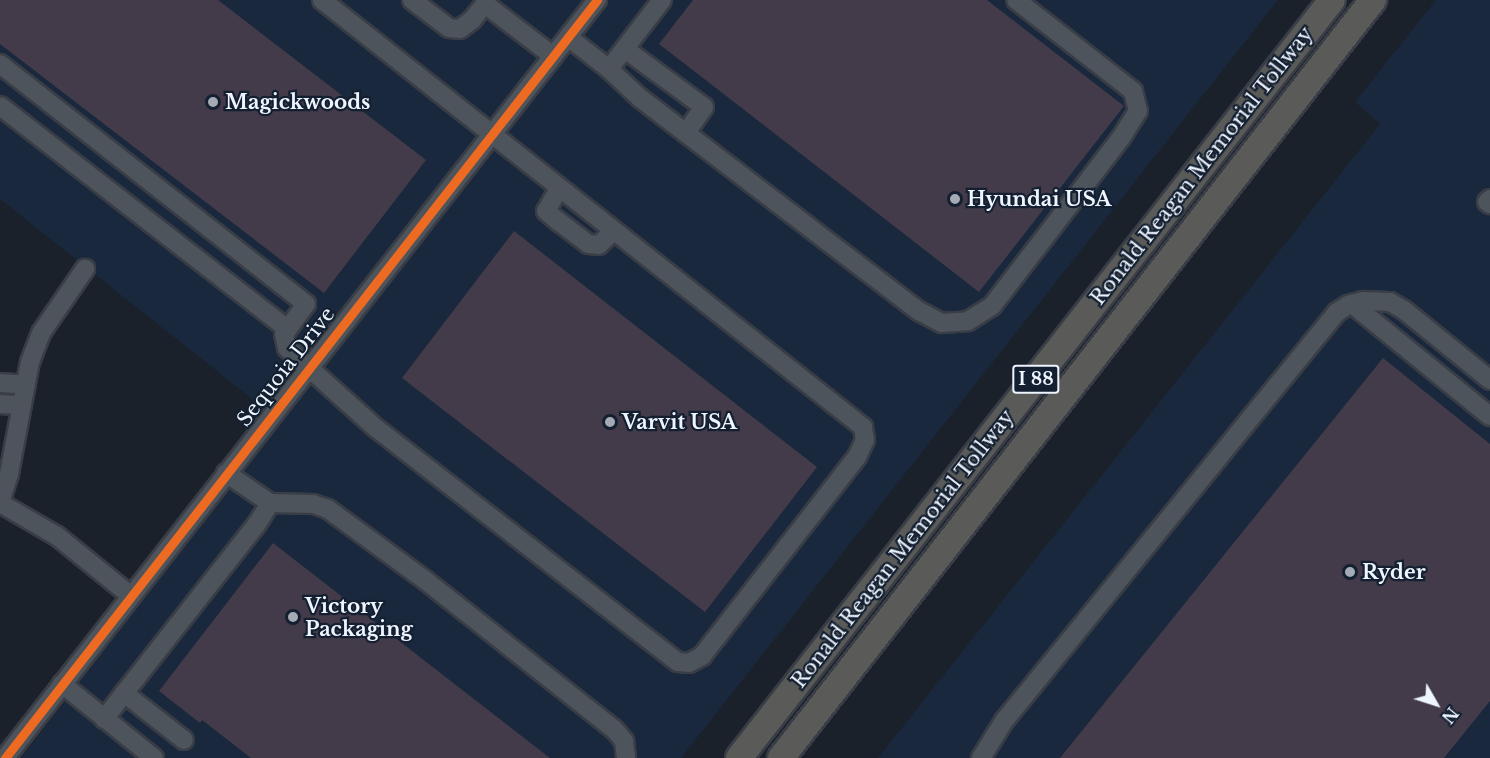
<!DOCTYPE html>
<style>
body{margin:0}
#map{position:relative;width:1490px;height:758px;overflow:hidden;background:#1a212b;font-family:"Libre Baskerville",serif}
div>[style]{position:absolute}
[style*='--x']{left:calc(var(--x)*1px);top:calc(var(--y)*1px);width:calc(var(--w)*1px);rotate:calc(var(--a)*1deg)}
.built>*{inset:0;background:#19283d}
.building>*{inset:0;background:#433b49}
.roads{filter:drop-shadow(2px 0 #393d46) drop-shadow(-2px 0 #393d46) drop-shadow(0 2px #393d46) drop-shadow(0 -2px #393d46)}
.minor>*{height:18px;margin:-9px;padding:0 9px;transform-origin:9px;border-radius:9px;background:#4d545b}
.highway>*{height:26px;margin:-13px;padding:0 13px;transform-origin:13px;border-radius:13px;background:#5a5b59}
.cycleway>*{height:9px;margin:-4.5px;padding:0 4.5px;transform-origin:4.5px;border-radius:4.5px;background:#ed6a23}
.dots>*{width:16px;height:16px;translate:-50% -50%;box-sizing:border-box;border:3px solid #142031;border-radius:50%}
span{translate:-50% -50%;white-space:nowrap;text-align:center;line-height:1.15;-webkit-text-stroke:4.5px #142031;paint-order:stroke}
.shield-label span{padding:2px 4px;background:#142031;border:2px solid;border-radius:4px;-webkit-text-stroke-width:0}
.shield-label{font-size:18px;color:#eef5ff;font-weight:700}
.poi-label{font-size:20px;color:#eef5ff;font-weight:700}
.left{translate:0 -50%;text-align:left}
.street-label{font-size:20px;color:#eef5ff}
.north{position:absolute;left:1406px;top:674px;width:60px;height:60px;-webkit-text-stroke:4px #142031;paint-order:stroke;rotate:129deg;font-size:16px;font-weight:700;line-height:24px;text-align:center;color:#eef5ff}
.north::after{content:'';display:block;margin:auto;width:21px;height:27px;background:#eef5ff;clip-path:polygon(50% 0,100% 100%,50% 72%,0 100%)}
</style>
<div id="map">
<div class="built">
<i style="clip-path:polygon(0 0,585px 0,266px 410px,0 199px)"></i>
<i style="clip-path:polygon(608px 0,1278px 0,681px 758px,21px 758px)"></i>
<i style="clip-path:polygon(1436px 0,1490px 0,1490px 758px,878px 758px,1380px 124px,1355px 102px)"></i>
</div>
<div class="building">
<i style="clip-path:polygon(0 0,218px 0,426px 160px,324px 293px,0 44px)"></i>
<i style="clip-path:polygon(693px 0,987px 0,1124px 106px,979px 292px,659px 44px)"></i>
<i style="clip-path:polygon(514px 231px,817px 467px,705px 612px,402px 378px)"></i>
<i style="clip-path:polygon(1383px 358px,1490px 444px,1490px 701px,1444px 758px,1060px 758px)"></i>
<i style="clip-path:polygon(273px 543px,550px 758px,251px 758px,202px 720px,200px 723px,159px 691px)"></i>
</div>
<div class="roads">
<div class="minor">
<i style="--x:412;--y:0;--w:46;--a:37.1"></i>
<i style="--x:449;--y:28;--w:11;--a:5"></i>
<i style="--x:460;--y:29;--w:15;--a:-37"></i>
<i style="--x:472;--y:20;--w:21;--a:-51"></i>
<i style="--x:485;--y:4;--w:86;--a:37.4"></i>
<i style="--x:568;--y:37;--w:52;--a:38"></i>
<i style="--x:609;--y:69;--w:87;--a:-52.5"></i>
<i style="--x:625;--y:49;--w:98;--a:36.3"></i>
<i style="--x:704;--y:107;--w:32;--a:125"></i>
<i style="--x:0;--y:64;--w:389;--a:38.1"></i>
<i style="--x:306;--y:304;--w:37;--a:126"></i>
<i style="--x:284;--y:334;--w:14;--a:78"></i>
<i style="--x:287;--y:348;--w:120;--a:42"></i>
<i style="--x:376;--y:428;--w:382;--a:37.8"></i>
<i style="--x:678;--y:662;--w:11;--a:5"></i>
<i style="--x:689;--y:663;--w:15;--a:-28"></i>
<i style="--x:702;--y:656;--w:252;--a:-52.1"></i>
<i style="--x:857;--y:457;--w:19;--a:-65"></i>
<i style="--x:865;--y:440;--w:13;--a:-99"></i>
<i style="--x:863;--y:427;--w:689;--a:-141.72"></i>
<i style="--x:609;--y:69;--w:42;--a:43.1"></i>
<i style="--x:640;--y:98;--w:351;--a:37.4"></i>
<i style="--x:919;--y:311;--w:26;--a:28"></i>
<i style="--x:942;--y:323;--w:26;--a:-4"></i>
<i style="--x:968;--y:321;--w:28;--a:-32"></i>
<i style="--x:992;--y:306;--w:212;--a:-52.5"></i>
<i style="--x:1121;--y:138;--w:32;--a:-58"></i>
<i style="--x:1138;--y:111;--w:21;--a:-104"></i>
<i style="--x:1133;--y:91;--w:148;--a:-142.1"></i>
<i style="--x:0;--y:106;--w:363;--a:37.8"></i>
<i style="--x:559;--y:188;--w:26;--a:119"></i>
<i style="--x:546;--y:211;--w:16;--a:40"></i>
<i style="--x:558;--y:221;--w:38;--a:37"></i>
<i style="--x:588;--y:244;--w:11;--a:5"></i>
<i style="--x:599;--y:245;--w:20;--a:-45"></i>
<i style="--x:1490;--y:199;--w:4;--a:135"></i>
<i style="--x:1487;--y:202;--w:4;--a:34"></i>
<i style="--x:1352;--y:304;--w:178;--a:39.1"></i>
<i style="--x:0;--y:383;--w:26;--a:4"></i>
<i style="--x:0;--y:404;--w:22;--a:3"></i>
<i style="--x:226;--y:473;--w:53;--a:34.3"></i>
<i style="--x:270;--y:503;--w:43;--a:1.3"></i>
<i style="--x:313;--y:504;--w:16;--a:18"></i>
<i style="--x:328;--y:509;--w:120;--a:36.2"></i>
<i style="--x:425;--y:580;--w:241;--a:38.3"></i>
<i style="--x:614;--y:729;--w:16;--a:50"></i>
<i style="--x:624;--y:741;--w:17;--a:83"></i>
<i style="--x:0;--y:503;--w:30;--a:-73"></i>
<i style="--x:9;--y:474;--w:114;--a:-79.4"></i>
<i style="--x:30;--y:362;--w:31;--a:-69"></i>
<i style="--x:41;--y:333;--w:78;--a:-55.5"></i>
<i style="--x:0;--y:503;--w:66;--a:30.1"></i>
<i style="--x:57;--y:536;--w:95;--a:39"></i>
<i style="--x:62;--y:684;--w:118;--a:38.8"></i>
<i style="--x:124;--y:693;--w:76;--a:38.1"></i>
<i style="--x:104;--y:719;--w:248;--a:-51.9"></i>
<i style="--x:257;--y:524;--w:25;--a:-58"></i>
<i style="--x:5;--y:758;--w:962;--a:-52.01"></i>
<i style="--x:981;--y:758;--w:44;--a:-58.1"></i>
<i style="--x:1004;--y:721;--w:527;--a:-50.85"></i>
<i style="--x:1337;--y:312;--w:13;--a:-32"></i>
<i style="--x:1348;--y:305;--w:16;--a:-15"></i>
<i style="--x:1363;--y:301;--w:27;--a:2"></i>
<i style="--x:1390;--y:302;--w:16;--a:30"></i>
<i style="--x:1404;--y:310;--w:111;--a:39.1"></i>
</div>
<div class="highway">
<i style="--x:739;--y:758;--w:962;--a:-51.96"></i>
<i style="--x:781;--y:758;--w:962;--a:-52.01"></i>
</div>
</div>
<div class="cycleway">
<i style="--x:5;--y:758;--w:962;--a:-52.01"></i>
</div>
<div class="dots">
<i style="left:213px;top:102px;background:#a4abb5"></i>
<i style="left:955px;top:199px;background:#a4abb5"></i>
<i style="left:610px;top:422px;background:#a4abb5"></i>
<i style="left:1350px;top:572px;background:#a4abb5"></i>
<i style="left:293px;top:617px;background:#a4abb5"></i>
</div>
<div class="shield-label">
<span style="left:1036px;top:379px">I 88</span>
</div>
<div class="poi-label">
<span class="left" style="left:225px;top:102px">Magickwoods</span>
<span class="left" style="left:967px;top:199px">Hyundai USA</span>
<span class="left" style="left:622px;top:422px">Varvit USA</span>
<span class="left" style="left:1362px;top:572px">Ryder</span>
<span class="left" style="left:305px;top:618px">Victory<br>Packaging</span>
</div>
<div class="street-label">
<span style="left:1202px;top:166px;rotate:-52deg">Ronald Reagan Memorial Tollway</span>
<span style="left:286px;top:367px;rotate:-52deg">Sequoia Drive</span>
<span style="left:903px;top:549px;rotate:-52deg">Ronald Reagan Memorial Tollway</span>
</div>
<div class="north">N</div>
</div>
